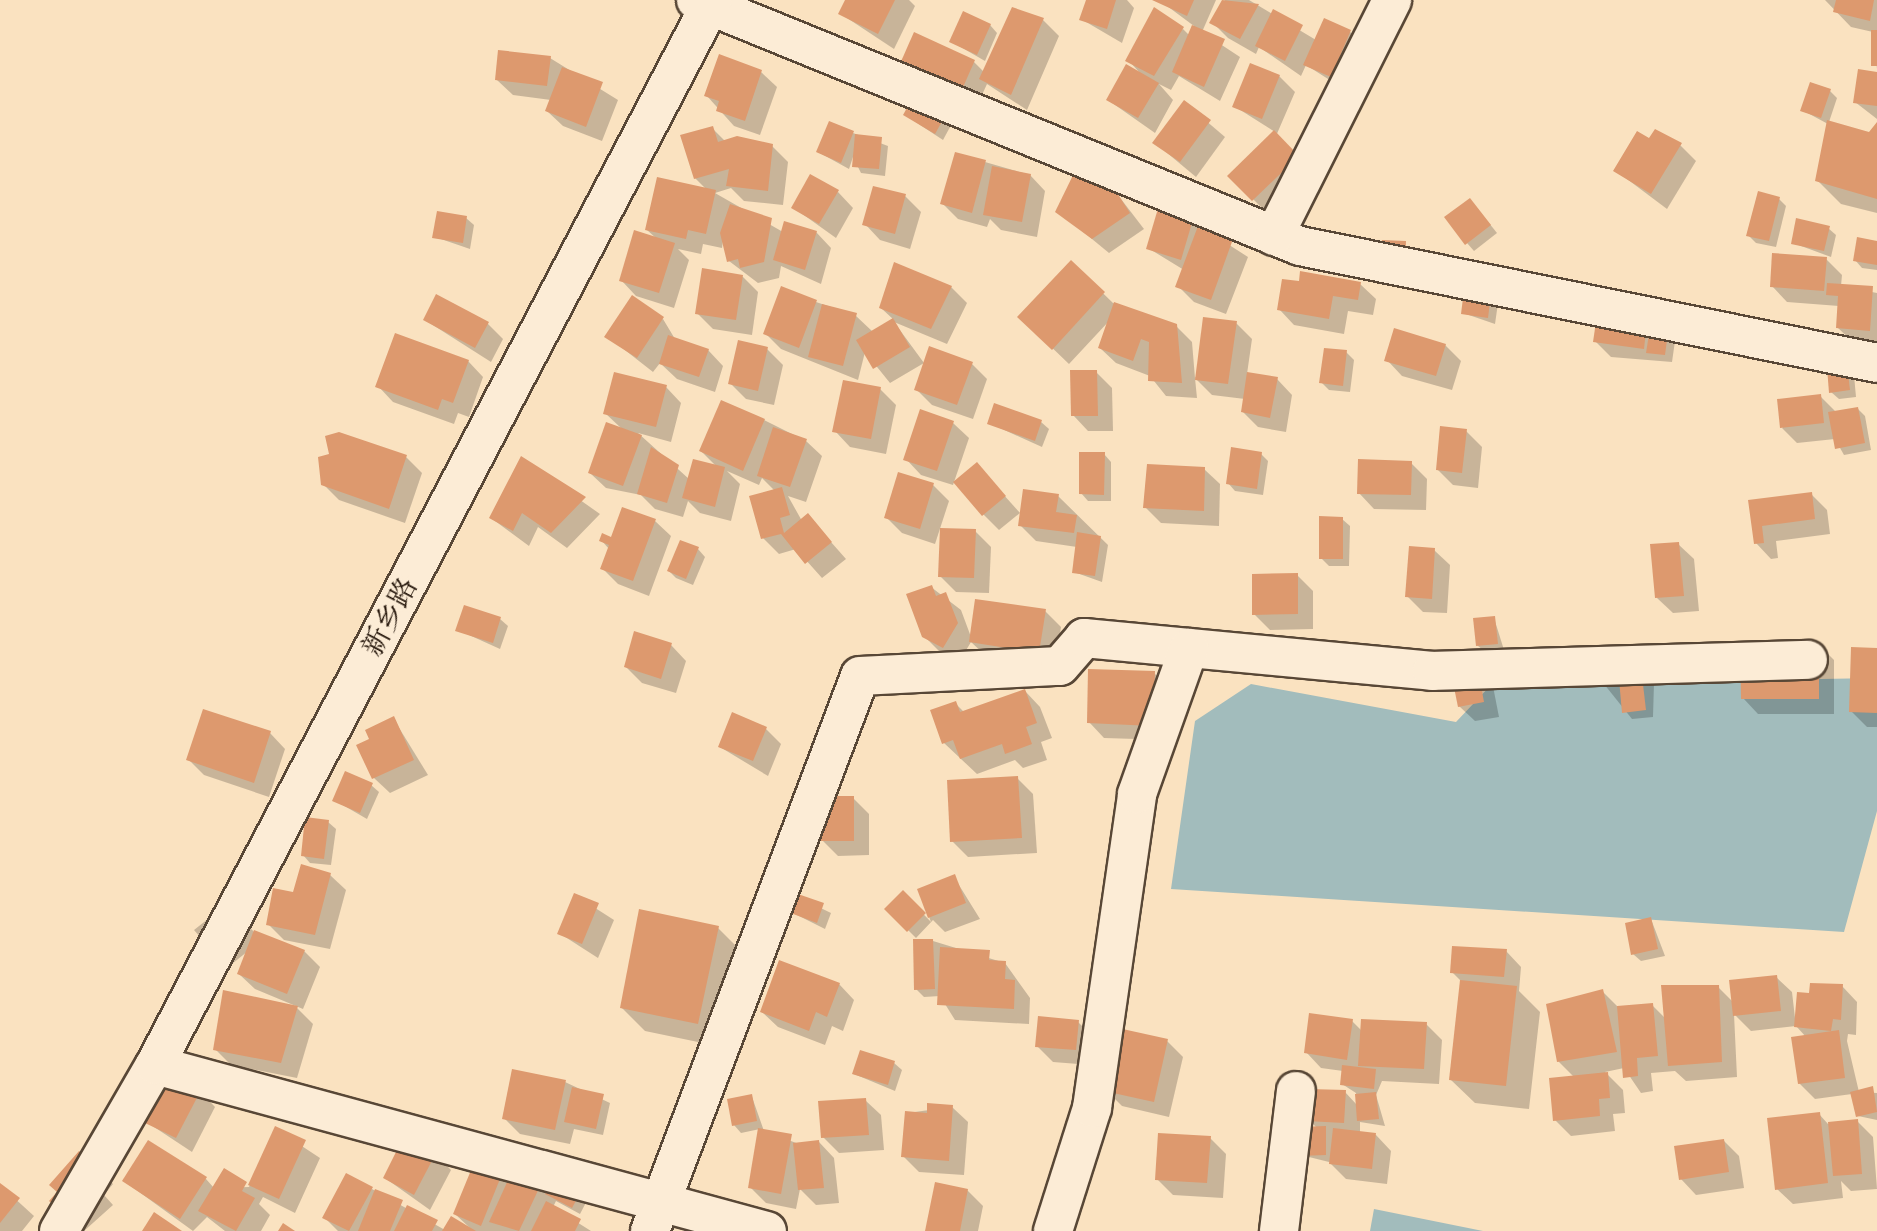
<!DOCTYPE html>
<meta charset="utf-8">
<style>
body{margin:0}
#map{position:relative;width:1877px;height:1231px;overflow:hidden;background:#fae2c0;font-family:"IM FELL Great Primer","Noto Serif SC",serif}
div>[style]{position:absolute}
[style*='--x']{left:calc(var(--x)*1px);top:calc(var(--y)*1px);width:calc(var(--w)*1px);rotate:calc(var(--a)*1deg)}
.water>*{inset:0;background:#a2bcbc}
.shadow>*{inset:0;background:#0003}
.building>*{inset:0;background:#dd996e}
.roads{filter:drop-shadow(2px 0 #584736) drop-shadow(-2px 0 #584736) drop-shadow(0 2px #584736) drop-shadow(0 -2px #584736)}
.minor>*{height:38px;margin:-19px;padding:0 19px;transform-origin:19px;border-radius:19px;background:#fcecd6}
span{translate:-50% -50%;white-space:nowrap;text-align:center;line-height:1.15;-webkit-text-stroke:6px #fcecd6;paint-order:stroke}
.street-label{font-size:28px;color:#221308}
</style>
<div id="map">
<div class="water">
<i style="clip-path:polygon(1877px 678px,1877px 811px,1844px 932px,1171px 889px,1195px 721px,1251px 684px,1456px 722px,1491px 685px)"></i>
<i style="clip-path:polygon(1374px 1209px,1483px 1231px,1370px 1231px)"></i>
</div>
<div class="shadow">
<i style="clip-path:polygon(848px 0,909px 0,915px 6px,894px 49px,841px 14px)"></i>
<i style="clip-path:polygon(1088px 0,1127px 0,1134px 8px,1122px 43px,1081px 19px)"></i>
<i style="clip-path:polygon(1159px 0,1216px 0,1202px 32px,1240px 57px,1220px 101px,1179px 76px,1171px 90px,1159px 84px,1173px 100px,1155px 133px,1108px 100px,1140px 73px,1128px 60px,1183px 29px,1190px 36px,1194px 26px)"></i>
<i style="clip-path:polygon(1225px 0,1249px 0,1316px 40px,1325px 20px,1350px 32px,1366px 47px,1347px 91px,1306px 65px,1301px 76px,1259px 47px,1256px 54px,1228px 38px,1212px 22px)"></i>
<i style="clip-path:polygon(1877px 0,1877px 69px,1873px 32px,1851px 27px,1825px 0)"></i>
<i style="clip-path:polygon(1013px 9px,1043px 20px,1059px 36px,1027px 110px,987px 84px,976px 108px,917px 81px,974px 62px,984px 72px)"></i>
<i style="clip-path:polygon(990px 25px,997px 33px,985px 61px,952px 42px)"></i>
<i style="clip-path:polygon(550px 58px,618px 100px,602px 141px,563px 126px,547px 111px,551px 100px,513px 95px,497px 80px)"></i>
<i style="clip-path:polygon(761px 72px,777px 87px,760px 135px,734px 126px,707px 96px)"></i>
<i style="clip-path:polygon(1877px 74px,1877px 119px,1855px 102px)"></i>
<i style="clip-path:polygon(1279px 76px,1295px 92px,1276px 136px,1313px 173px,1269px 215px,1230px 176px,1275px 132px,1234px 106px)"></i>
<i style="clip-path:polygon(1830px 91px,1837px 98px,1829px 122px,1871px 135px,1877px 128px,1877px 213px,1841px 204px,1817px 180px,1828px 124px,1802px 110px)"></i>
<i style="clip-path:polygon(1184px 102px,1225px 137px,1196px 177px,1154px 142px)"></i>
<i style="clip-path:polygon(905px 115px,956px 116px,943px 140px)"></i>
<i style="clip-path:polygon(712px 128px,726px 142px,772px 146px,788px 162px,783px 205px,744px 201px,731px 188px,715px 193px,783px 232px,816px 232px,831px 248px,821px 284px,781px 266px,779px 278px,758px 283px,729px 261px,723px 240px,722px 248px,703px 244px,701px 254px,678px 249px,689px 260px,674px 308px,636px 296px,621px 280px,657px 239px,647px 230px,708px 191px,695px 178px)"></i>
<i style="clip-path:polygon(853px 133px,888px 146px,885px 176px,861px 173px,853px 157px,849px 169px,818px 152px)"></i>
<i style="clip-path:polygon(1650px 141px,1680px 145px,1696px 161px,1667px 209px,1615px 170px)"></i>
<i style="clip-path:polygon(985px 162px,1030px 175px,1045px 191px,1037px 237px,1001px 230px,990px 219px,987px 227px,958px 219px,942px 203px)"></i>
<i style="clip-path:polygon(1111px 186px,1144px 229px,1109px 253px,1058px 211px)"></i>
<i style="clip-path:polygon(838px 192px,853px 208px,836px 238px,794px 208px)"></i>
<i style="clip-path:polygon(905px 196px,921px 212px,910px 249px,880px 240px,865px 224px)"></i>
<i style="clip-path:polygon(1164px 197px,1212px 223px,1209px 232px,1248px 257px,1226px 314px,1194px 302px,1178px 286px,1184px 270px,1148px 248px)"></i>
<i style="clip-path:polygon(1779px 199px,1786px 206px,1776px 247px,1756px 243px,1748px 235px)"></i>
<i style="clip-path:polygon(1477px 208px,1497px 233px,1474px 251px,1467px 243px)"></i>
<i style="clip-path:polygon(466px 218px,474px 225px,470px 249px,435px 237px)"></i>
<i style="clip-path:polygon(1828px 228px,1836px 235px,1831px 257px,1793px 243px)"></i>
<i style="clip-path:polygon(1877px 243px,1877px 270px,1862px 268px,1855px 260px)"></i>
<i style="clip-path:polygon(1826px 259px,1842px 275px,1841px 286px,1877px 293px,1877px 345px,1854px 343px,1838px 328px,1839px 306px,1787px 302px,1772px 286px)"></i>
<i style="clip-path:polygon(1071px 262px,1113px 303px,1176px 326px,1192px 342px,1195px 378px,1236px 323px,1252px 339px,1247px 374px,1277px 379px,1292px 395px,1286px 432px,1258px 427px,1243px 412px,1245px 399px,1212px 395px,1195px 378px,1197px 398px,1166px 396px,1150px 376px,1116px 363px,1100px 348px,1110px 320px,1069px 364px,1020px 317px)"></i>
<i style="clip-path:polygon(704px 270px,743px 277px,758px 292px,752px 335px,713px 329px,697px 313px)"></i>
<i style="clip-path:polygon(1300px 284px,1360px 284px,1376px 299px,1373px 315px,1348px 311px,1344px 334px,1294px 325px,1279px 309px)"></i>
<i style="clip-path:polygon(951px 287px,967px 303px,947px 344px,894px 322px,924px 363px,890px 383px,865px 352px,858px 380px,781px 349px,765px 333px,816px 302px,855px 315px,873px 332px,894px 320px,881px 308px)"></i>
<i style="clip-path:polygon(1465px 293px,1498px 303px,1495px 324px,1463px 313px)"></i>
<i style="clip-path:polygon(1598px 318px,1676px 334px,1672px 362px,1611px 357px,1595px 341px)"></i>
<i style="clip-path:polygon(663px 319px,675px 339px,708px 350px,723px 366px,715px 392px,677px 379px,660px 363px,653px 372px,607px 336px)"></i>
<i style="clip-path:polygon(425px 320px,488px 324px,503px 339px,491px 362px)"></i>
<i style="clip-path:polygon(1445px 345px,1461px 361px,1452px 390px,1402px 376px,1387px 360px)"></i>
<i style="clip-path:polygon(767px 349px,783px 365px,774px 405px,746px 399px,730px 383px)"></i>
<i style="clip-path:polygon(1346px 352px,1354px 360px,1350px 392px,1329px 390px,1321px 382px)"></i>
<i style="clip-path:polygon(468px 361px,483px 377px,469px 417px,458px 413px,454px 424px,393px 402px,378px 386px)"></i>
<i style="clip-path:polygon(971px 363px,987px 379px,973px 419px,932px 405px,916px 389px)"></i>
<i style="clip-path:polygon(1829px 369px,1854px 375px,1856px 397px,1839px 399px,1831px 392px)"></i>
<i style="clip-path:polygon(1096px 372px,1112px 388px,1113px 431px,1088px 431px,1073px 415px)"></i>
<i style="clip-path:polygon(666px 387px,681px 403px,671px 442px,638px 433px,689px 479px,717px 467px,701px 451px,764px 420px,806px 441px,822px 456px,806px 502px,788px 496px,802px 521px,808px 516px,846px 559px,822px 578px,796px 549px,779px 554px,763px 538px,775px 491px,762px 478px,759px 485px,727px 471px,740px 484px,731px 521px,700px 513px,688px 501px,683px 517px,655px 509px,641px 495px,606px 488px,590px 473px,622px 429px,605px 413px)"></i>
<i style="clip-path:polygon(880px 389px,896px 405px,886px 454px,850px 447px,835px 431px)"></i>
<i style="clip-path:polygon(1820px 396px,1836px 412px,1858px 409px,1865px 416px,1871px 450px,1844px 455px,1835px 439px,1797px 443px,1782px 428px)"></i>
<i style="clip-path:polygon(1041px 422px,1049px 429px,1042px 447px,989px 423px)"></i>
<i style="clip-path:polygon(953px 423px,969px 438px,953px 485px,921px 475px,906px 459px)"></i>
<i style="clip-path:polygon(1466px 431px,1482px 447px,1478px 488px,1453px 485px,1438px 470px)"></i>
<i style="clip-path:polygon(339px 434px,406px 457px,422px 473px,405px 523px,339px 500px,323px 484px)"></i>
<i style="clip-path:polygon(1104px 454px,1111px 462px,1111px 501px,1088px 501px,1081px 493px)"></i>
<i style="clip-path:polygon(1261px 454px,1268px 461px,1263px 495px,1235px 491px,1228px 483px)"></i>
<i style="clip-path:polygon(522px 459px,600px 514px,567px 548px,538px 527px,529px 546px,491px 518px)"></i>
<i style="clip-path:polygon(1411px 463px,1427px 479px,1426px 510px,1374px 509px,1359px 493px)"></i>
<i style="clip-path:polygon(977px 465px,1020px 513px,999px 530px,983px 514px)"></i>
<i style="clip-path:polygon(1204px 469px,1220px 484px,1219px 526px,1161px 523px,1145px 507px)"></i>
<i style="clip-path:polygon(933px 485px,949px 501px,935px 544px,902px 533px,886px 517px)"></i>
<i style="clip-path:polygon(1811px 494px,1827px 510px,1830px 534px,1776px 541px,1778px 558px,1771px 559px,1756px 543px,1750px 502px)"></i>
<i style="clip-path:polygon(1058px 496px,1108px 545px,1102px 582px,1074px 572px,1077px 547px,1036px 541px,1020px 525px)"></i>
<i style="clip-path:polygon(1342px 519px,1350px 526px,1349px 566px,1329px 566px,1321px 558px)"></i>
<i style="clip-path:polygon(655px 521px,671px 536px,649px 596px,618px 584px,602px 568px,609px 549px,602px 541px)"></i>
<i style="clip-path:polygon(975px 531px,991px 547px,989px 593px,956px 592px,940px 576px)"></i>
<i style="clip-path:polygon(1678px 544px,1694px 559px,1699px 611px,1673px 613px,1657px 598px)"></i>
<i style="clip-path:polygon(698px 549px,705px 557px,693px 585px,676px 578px,669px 571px)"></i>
<i style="clip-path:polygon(1434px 550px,1450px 565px,1447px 613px,1423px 612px,1407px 596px)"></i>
<i style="clip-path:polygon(1297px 575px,1313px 591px,1313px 629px,1270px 630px,1254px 614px)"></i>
<i style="clip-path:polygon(931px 587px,961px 610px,971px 637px,1045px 611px,1061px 627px,1055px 667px,987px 657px,971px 642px,959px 662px,940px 652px,924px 636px)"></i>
<i style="clip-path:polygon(1494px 618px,1504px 650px,1485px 652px,1477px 645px)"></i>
<i style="clip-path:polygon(500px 619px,508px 626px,500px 649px,458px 630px)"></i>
<i style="clip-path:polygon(1626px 644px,1654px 683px,1653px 717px,1632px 719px,1588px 664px)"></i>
<i style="clip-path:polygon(1818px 644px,1834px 660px,1834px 714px,1758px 714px,1743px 698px)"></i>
<i style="clip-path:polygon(671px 645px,686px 661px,676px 693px,642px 683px,626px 667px)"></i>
<i style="clip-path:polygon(1877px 650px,1877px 727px,1867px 727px,1851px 711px)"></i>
<i style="clip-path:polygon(1490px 671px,1499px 717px,1475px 721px,1459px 706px)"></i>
<i style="clip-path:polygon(1154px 673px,1170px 689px,1168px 740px,1104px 738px,1089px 722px)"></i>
<i style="clip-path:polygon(1025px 691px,1040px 707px,1052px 738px,1041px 742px,1047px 760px,1023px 768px,1015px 760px,977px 774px,944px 743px,955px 703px,965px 713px)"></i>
<i style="clip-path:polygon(393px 718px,428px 775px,390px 793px,374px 778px,372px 740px)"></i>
<i style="clip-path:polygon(766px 729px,781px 744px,768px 776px,720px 747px)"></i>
<i style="clip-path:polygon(270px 733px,285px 749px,269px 797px,204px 775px,188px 759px)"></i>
<i style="clip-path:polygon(1017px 778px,1033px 794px,1037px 853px,968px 857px,952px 841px)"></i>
<i style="clip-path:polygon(371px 785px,379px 792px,367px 819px,334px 800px)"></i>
<i style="clip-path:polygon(853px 798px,869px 814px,869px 855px,838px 856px,822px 840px)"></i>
<i style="clip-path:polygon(328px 822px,336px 829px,331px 865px,310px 863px,303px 855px)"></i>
<i style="clip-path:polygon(330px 875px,346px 890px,330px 949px,284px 940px,268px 924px,294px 894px)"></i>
<i style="clip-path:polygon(954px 877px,980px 919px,945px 932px,933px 920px,916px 938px,887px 909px,903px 893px,931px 922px,919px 890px)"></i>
<i style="clip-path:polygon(575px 895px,614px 920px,598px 958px,559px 933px)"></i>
<i style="clip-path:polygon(796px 896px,831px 913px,825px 929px,791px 912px)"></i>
<i style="clip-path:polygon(228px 903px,254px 932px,304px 951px,320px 967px,303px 1009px,255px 989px,239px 974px,248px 951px,227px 968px,194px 930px)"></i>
<i style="clip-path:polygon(1651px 919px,1665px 956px,1641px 961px,1633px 954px)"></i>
<i style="clip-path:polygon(718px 928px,741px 951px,722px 1047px,645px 1031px,622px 1008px)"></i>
<i style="clip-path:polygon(933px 941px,1005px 963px,1030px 998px,1029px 1024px,955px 1020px,940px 996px,924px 997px,916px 989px)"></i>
<i style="clip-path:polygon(1506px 951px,1521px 967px,1519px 991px,1540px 1012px,1529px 1109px,1475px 1103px,1451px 1080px,1462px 982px,1452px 972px)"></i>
<i style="clip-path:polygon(1776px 977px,1792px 992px,1795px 1018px,1811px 995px,1842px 986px,1857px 1002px,1856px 1035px,1848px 1034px,1847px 1041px,1859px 1092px,1877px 1093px,1877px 1120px,1858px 1116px,1852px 1094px,1815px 1099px,1799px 1083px,1806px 1037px,1796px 1026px,1751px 1031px,1734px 1014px,1737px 1077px,1686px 1081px,1675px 1071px,1651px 1073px,1653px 1091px,1641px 1093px,1624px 1068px,1605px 1072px,1623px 1090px,1625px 1113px,1613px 1114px,1615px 1131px,1571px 1136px,1555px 1120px,1575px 1078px,1558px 1061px,1602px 991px,1618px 1007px,1652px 1005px,1666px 1019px,1718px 987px,1734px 1003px)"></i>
<i style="clip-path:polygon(839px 984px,854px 1000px,843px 1031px,832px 1026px,825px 1045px,778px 1027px,762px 1012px)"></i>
<i style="clip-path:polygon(295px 1006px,313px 1024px,297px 1078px,231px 1065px,215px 1049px)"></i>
<i style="clip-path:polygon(1352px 1021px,1362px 1031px,1426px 1024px,1442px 1040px,1439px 1084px,1382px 1081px,1376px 1095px,1385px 1126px,1360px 1122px,1360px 1133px,1376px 1135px,1391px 1151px,1387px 1184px,1346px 1179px,1329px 1162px,1301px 1155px,1317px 1128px,1309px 1120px,1345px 1092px,1357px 1105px,1356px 1093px,1342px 1084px,1343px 1071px,1321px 1068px,1306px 1052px)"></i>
<i style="clip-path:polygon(1078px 1022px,1094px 1038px,1091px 1065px,1053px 1062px,1037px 1046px)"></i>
<i style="clip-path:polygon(1167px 1041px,1183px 1057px,1169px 1117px,1122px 1106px,1106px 1090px)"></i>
<i style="clip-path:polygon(894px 1063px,902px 1070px,895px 1091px,854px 1074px)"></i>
<i style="clip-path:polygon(565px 1082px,610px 1103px,603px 1135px,574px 1129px,570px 1144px,520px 1134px,504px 1118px)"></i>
<i style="clip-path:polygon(200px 1091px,215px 1107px,192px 1152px,145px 1121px)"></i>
<i style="clip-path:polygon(752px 1097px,764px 1131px,799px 1144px,819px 1142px,834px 1158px,839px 1203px,816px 1205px,800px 1189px,796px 1209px,766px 1203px,750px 1187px,760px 1129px,741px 1133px,734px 1125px)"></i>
<i style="clip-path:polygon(865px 1100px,881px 1115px,884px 1150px,839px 1153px,823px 1137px)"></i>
<i style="clip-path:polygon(952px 1107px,968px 1122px,964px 1175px,919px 1172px,903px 1156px,907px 1113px)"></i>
<i style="clip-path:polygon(1819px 1114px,1828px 1124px,1857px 1121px,1873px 1137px,1877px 1189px,1851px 1191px,1841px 1181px,1843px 1198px,1793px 1204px,1777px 1189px)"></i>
<i style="clip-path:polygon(276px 1129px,320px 1158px,295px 1213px,263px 1197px,259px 1204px,270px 1215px,261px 1231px,225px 1231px,207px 1217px,193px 1231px,124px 1181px,206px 1179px,214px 1188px,249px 1187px)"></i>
<i style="clip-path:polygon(1210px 1138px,1226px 1154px,1223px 1198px,1173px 1195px,1157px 1179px)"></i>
<i style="clip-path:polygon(1724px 1141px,1739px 1156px,1744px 1188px,1696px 1195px,1681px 1179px)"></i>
<i style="clip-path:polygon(435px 1154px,451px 1170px,430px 1210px,385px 1178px)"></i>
<i style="clip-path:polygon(477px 1160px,592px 1191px,580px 1214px,556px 1201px,553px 1207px,591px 1231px,338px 1231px,324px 1217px,372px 1189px,445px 1230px,470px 1228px,455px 1214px)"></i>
<i style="clip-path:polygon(98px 1169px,113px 1184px,104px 1195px,113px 1205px,84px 1231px,67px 1217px)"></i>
<i style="clip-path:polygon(0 1185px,34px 1216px,22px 1231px,0 1231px)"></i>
<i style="clip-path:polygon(967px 1190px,983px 1206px,978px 1231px,927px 1231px)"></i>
</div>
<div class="building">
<i style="clip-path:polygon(845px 0,895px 0,878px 34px,838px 14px)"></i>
<i style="clip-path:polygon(1086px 0,1116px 0,1107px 29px,1079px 20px)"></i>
<i style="clip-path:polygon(1152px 0,1194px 0,1187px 16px)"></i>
<i style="clip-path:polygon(1222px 0,1259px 4px,1240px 39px,1209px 23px)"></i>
<i style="clip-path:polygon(1836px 0,1874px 0,1870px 21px,1833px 12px)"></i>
<i style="clip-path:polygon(1012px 7px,1044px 18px,1011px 95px,979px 79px)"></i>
<i style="clip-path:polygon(1154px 7px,1184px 27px,1154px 76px,1125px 61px)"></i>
<i style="clip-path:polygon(1273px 9px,1303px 25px,1285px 61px,1255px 46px)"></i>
<i style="clip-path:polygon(963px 11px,991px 24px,977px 55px,949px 42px)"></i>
<i style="clip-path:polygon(1324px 18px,1351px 30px,1331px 77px,1303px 65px)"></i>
<i style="clip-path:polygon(1192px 25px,1225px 39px,1204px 87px,1172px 72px)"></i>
<i style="clip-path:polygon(1871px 30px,1877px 30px,1877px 66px,1871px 66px)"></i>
<i style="clip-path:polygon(914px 32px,975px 60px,960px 94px,899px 66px)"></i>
<i style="clip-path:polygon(498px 50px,551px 56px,547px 86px,495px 80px)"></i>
<i style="clip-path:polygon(719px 54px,762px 70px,745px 121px,716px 111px,719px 101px,704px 96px)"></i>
<i style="clip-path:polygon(1250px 63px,1280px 75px,1262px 119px,1232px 107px)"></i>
<i style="clip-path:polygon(1126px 64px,1159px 83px,1138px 118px,1106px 100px)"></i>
<i style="clip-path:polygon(562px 67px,603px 82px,586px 127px,545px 111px)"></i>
<i style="clip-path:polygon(1858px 69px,1877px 72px,1877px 106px,1853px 103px)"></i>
<i style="clip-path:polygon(1810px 82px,1831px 89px,1821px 118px,1800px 111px)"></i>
<i style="clip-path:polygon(918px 88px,950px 107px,935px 134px,903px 115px)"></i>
<i style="clip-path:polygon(1184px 100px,1211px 120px,1180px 162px,1152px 143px)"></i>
<i style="clip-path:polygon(1827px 120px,1869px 132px,1877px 122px,1877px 199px,1815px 181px)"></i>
<i style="clip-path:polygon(829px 121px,854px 131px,841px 163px,816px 152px)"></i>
<i style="clip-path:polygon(713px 126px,718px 142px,737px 136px,773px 144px,768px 191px,726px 186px,729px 169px,694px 179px,680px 135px)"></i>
<i style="clip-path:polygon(1655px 129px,1682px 143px,1651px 194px,1613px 171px,1637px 131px,1649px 138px)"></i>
<i style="clip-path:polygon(1274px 130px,1299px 156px,1252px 201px,1227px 176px)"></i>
<i style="clip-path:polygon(855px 134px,882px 137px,879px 169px,852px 167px)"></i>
<i style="clip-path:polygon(955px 152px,986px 160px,972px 213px,940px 204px)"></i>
<i style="clip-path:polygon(992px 166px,1031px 174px,1022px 222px,983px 215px)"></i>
<i style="clip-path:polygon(1077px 167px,1112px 185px,1130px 213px,1092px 239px,1055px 212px)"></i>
<i style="clip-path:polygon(810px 174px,839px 190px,819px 224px,791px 208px)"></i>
<i style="clip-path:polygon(657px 177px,716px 190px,706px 234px,688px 230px,686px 239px,645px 230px)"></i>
<i style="clip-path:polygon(873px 186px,906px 194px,895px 234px,862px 225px)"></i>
<i style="clip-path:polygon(1758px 191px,1780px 197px,1769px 241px,1746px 236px)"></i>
<i style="clip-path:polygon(1162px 195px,1197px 206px,1181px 260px,1146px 249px)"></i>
<i style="clip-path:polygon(1470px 198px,1491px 225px,1465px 245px,1444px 217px)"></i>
<i style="clip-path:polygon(730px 204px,772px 218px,764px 262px,740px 268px,738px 259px,727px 262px,720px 233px)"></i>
<i style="clip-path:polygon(437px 211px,467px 216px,463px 243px,432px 238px)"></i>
<i style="clip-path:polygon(1796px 218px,1830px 226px,1824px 251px,1791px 244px)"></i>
<i style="clip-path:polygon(784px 221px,817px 231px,805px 270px,773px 260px)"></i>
<i style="clip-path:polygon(1198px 226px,1233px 239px,1211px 300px,1175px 287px)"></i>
<i style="clip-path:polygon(634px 230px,675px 243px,659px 293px,619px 281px)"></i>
<i style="clip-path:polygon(1857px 237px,1877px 241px,1877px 265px,1853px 261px)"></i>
<i style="clip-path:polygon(1382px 240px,1406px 241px,1405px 268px,1381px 268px)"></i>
<i style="clip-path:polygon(1772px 253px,1827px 257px,1824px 291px,1770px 287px)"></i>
<i style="clip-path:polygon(1071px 260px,1105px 292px,1052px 350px,1017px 317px)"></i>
<i style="clip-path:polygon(894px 262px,952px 286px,931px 329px,879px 308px)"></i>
<i style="clip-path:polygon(702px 268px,743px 275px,736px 320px,695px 314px)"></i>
<i style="clip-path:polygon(1300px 271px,1361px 282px,1358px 300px,1333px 296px,1329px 319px,1277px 310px,1282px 279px,1299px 281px)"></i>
<i style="clip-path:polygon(1827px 283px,1873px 286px,1870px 331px,1836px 328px,1838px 296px,1826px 295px)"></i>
<i style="clip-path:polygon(781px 286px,817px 300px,799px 348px,763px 334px)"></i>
<i style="clip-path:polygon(1464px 290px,1491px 294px,1488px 318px,1461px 314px)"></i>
<i style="clip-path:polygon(436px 294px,489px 322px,475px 348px,423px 320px)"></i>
<i style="clip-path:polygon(632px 295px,664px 317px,637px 358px,604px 337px)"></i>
<i style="clip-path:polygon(1114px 302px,1177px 324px,1182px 383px,1148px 381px,1149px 342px,1141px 339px,1133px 361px,1098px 348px)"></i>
<i style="clip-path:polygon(822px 304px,857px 313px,843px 366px,808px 357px)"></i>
<i style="clip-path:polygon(1597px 315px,1647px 321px,1644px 349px,1593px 342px)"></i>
<i style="clip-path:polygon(1203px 317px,1237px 321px,1228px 384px,1195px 380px)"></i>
<i style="clip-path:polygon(893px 318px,910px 347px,873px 369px,856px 340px)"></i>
<i style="clip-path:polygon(1651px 322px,1669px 325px,1665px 355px,1646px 353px)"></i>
<i style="clip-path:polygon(1394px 328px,1446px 344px,1436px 376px,1384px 361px)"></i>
<i style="clip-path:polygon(395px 333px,469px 360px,453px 403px,442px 399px,438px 410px,375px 387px)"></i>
<i style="clip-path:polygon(668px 335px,709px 349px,699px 377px,659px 364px)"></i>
<i style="clip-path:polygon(738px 340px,768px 347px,758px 391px,728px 384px)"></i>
<i style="clip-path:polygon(929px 346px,973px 362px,957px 405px,914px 390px)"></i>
<i style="clip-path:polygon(1324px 348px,1347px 350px,1343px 386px,1319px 383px)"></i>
<i style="clip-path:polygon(1847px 365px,1850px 390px,1829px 393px,1827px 367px)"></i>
<i style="clip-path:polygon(1070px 370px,1097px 370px,1098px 416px,1071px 416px)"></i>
<i style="clip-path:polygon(614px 372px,667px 385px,656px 427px,603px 414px)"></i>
<i style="clip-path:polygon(1247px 372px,1278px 377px,1270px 418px,1241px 412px)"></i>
<i style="clip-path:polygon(843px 380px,881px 387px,871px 439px,832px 432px)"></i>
<i style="clip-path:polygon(1821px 394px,1824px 423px,1780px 428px,1777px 399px)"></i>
<i style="clip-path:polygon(721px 400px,765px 419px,743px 471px,699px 451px)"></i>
<i style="clip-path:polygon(994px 403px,1042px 420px,1035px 441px,987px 424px)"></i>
<i style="clip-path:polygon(1858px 407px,1865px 443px,1835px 449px,1828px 412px)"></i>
<i style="clip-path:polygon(920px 409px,954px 421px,937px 471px,903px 460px)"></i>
<i style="clip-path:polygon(606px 422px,642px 435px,623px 486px,588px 473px)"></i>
<i style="clip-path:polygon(1440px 426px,1467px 429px,1462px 473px,1436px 470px)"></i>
<i style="clip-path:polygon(773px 427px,807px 439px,790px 487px,757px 476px)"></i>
<i style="clip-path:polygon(339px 432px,407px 455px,389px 509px,321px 485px,318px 457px,329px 454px,325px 436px)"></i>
<i style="clip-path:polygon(651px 447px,679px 465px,667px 503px,637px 494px)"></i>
<i style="clip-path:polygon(1231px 447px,1262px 452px,1257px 489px,1226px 484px)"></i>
<i style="clip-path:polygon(1079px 452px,1105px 452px,1104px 495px,1079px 494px)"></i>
<i style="clip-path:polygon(521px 456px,586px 497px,551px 533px,522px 513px,513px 531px,489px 518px)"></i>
<i style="clip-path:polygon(693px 459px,725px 467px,715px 507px,682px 498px)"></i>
<i style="clip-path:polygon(1358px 459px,1412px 461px,1411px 495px,1357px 494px)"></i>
<i style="clip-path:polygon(977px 462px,1006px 496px,982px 516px,953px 482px)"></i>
<i style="clip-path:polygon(1147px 464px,1205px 467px,1204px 511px,1143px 508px)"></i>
<i style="clip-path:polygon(898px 472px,934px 483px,920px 529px,884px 518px)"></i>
<i style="clip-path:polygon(782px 487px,790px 515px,780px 518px,784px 533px,808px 513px,832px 542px,805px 564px,781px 534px,761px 539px,749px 496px)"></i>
<i style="clip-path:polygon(1023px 489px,1059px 494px,1056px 512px,1077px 515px,1074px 533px,1018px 526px)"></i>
<i style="clip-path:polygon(1812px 492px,1815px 519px,1762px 526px,1764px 543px,1754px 544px,1748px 500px)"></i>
<i style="clip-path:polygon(622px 507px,656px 519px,633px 581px,600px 569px,609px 545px,599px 541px,602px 533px,611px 537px)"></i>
<i style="clip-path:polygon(1319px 516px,1343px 517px,1343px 559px,1319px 559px)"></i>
<i style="clip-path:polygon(940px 528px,976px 529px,974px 578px,938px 577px)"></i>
<i style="clip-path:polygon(1077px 532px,1101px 536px,1095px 576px,1072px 573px)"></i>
<i style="clip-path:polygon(680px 540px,699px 547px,686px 579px,667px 571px)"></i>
<i style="clip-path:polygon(1679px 542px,1684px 596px,1655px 598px,1650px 544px)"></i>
<i style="clip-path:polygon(1409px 546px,1435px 548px,1432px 599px,1405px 597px)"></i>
<i style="clip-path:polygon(1298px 573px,1298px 614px,1252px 615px,1252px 574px)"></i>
<i style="clip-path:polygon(932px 585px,936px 596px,946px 592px,958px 623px,943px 648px,922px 637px,906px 594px)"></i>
<i style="clip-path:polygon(975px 599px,1046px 609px,1039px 653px,969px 642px)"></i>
<i style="clip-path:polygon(464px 605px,501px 617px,493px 643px,455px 631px)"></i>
<i style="clip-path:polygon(1495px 616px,1498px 644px,1476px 646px,1473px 618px)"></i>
<i style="clip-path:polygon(634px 631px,672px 643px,661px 679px,624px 667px)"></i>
<i style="clip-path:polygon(1740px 642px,1819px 642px,1819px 699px,1741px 699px)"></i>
<i style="clip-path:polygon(1851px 647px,1877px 648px,1877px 713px,1849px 712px)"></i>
<i style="clip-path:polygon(1475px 653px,1484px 702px,1458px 707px,1448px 658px)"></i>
<i style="clip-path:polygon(1088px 669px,1155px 671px,1153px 726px,1087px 723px)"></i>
<i style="clip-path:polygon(1642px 676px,1646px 710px,1622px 713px,1619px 679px)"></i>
<i style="clip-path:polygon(1025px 689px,1037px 723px,1026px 727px,1032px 744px,1005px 754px,1002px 744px,960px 759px,953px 740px,942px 744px,930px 710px,956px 701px,960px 712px)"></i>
<i style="clip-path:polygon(203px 709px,271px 731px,254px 783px,186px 760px)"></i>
<i style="clip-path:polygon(732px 712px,767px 727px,753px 761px,718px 747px)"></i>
<i style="clip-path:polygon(394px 716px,414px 760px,372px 779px,356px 745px,369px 739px,365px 730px)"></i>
<i style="clip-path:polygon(345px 771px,373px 783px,360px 813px,332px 801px)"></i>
<i style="clip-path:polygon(1018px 776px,1022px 838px,950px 842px,947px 780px)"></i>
<i style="clip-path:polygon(820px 796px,854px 796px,854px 841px,820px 841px)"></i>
<i style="clip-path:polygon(305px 817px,329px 820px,324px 859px,301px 856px)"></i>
<i style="clip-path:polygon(301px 864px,331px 873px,315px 935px,266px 925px,273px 888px,293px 892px)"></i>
<i style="clip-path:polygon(955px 874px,966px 903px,928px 918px,917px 889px)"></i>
<i style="clip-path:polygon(903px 890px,926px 913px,907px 932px,884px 909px)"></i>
<i style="clip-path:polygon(574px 893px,599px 903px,582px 944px,557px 934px)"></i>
<i style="clip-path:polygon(795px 893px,824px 903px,817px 923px,788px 912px)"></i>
<i style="clip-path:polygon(639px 909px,719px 926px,698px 1024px,620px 1008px)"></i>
<i style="clip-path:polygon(1651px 917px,1658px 949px,1631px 955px,1625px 923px)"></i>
<i style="clip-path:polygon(254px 930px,305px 950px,287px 994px,237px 974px)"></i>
<i style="clip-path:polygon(913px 939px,933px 939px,935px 989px,914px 990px)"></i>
<i style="clip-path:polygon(1452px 946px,1507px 949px,1504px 977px,1450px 973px)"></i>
<i style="clip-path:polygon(940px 947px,990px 950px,989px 960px,1006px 961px,1005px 979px,1015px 980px,1014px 1009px,937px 1005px)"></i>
<i style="clip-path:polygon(779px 960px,840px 983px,827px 1017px,816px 1012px,809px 1031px,760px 1012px)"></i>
<i style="clip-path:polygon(1777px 975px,1781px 1011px,1733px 1016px,1729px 980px)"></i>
<i style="clip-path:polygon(1460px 980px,1517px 986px,1506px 1086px,1449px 1080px)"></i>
<i style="clip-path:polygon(1810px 983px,1843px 984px,1841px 1020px,1833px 1019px,1831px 1031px,1794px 1027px,1797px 992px,1809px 993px)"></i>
<i style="clip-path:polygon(1661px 985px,1719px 985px,1722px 1062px,1668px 1066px)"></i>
<i style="clip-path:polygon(1603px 989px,1617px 1052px,1557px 1062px,1546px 1004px)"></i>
<i style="clip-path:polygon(223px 990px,298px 1006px,281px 1063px,213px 1050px)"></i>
<i style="clip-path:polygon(1653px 1003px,1658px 1056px,1637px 1058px,1638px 1076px,1623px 1078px,1617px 1006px)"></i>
<i style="clip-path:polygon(1309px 1013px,1353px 1019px,1347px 1060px,1304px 1053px)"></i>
<i style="clip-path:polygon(1038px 1016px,1079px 1020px,1076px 1050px,1035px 1047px)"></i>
<i style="clip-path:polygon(1361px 1019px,1427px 1022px,1424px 1069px,1358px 1066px)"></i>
<i style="clip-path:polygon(1118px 1028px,1168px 1039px,1154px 1102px,1104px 1091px)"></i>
<i style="clip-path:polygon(1839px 1030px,1845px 1078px,1798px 1084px,1791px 1037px)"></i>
<i style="clip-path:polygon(860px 1050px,895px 1061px,888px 1085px,852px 1074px)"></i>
<i style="clip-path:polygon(1342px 1065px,1376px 1069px,1374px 1089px,1340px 1085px)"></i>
<i style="clip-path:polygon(512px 1069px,566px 1080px,555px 1130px,502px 1119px)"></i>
<i style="clip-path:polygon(1608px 1072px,1610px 1098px,1599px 1099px,1600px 1116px,1553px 1121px,1549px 1078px)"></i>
<i style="clip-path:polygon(167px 1073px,201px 1090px,176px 1138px,143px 1122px)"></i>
<i style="clip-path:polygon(1873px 1086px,1877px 1112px,1856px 1117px,1850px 1092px)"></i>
<i style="clip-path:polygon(572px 1087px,604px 1094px,596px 1129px,564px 1122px)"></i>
<i style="clip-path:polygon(1308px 1089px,1346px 1090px,1344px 1123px,1307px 1121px)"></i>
<i style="clip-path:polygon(1376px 1092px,1379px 1119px,1357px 1121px,1355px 1094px)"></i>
<i style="clip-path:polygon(752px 1094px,757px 1121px,732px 1126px,727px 1099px)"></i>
<i style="clip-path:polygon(866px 1098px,869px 1135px,821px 1138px,818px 1101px)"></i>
<i style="clip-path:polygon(927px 1103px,953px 1105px,949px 1161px,901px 1157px,905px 1111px,927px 1113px)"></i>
<i style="clip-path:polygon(1820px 1112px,1828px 1183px,1775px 1190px,1767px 1118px)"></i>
<i style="clip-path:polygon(1858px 1119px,1862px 1174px,1833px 1176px,1828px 1122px)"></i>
<i style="clip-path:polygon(275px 1126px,306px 1140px,279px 1199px,248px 1185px)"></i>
<i style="clip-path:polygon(1326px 1126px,1326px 1155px,1299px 1156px,1299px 1127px)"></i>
<i style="clip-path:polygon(758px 1128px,792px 1134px,781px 1194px,748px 1188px)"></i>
<i style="clip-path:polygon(1333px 1128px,1376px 1133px,1372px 1169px,1329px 1164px)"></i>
<i style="clip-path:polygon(1158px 1133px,1211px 1136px,1207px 1183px,1155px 1180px)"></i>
<i style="clip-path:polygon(404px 1136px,436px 1153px,414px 1195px,383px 1178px)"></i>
<i style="clip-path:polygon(1724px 1139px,1729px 1172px,1679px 1180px,1674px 1146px)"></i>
<i style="clip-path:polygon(148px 1140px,207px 1177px,180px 1219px,122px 1181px)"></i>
<i style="clip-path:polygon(819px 1140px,824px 1188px,798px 1190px,793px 1143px)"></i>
<i style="clip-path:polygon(79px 1151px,99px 1167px,71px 1220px,49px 1201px,57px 1192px,49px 1185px)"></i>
<i style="clip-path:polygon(476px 1158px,504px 1169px,481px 1226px,453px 1214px)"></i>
<i style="clip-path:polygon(559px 1167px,586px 1182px,572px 1208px,545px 1194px)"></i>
<i style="clip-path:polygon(224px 1168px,247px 1182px,242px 1191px,255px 1198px,236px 1231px,198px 1211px)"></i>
<i style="clip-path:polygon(513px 1169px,542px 1182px,519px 1231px,489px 1222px)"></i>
<i style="clip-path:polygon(346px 1173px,373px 1187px,349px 1231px,322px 1218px)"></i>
<i style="clip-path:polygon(935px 1182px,968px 1189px,960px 1231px,925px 1231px)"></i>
<i style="clip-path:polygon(0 1183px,20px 1198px,0 1223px)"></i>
<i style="clip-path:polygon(375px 1189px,403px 1200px,390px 1231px,358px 1231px)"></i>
<i style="clip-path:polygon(546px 1201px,581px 1219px,575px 1231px,531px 1231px)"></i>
<i style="clip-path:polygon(407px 1205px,438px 1220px,432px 1231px,394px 1231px)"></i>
<i style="clip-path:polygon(154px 1212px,182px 1231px,142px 1231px)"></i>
<i style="clip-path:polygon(451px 1216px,476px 1231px,442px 1231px)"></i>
<i style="clip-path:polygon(283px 1223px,295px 1231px,278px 1231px)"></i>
</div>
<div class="roads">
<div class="minor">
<i style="--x:696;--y:0;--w:652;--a:22.16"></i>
<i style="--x:1300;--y:246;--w:589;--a:11.46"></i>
<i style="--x:1274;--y:236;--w:264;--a:-63.4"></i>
<i style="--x:155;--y:1065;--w:634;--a:15.18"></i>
<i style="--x:59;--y:1231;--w:192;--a:-60"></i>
<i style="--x:155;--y:1065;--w:1202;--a:-62.35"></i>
<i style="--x:650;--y:1231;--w:593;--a:-69.27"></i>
<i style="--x:860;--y:676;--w:200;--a:-2.9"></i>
<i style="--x:1060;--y:666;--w:37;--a:-49"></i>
<i style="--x:1084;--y:638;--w:350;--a:5.4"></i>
<i style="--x:1432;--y:671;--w:376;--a:-1.7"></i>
<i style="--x:1053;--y:1231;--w:129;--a:-72.4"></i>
<i style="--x:1092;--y:1108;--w:317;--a:-81.8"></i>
<i style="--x:1137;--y:794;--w:155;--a:-70.4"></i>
<i style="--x:1279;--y:1231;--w:141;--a:-83.1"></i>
</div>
</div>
<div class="street-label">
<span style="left:390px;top:617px;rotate:-62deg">新乡路</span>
</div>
</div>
